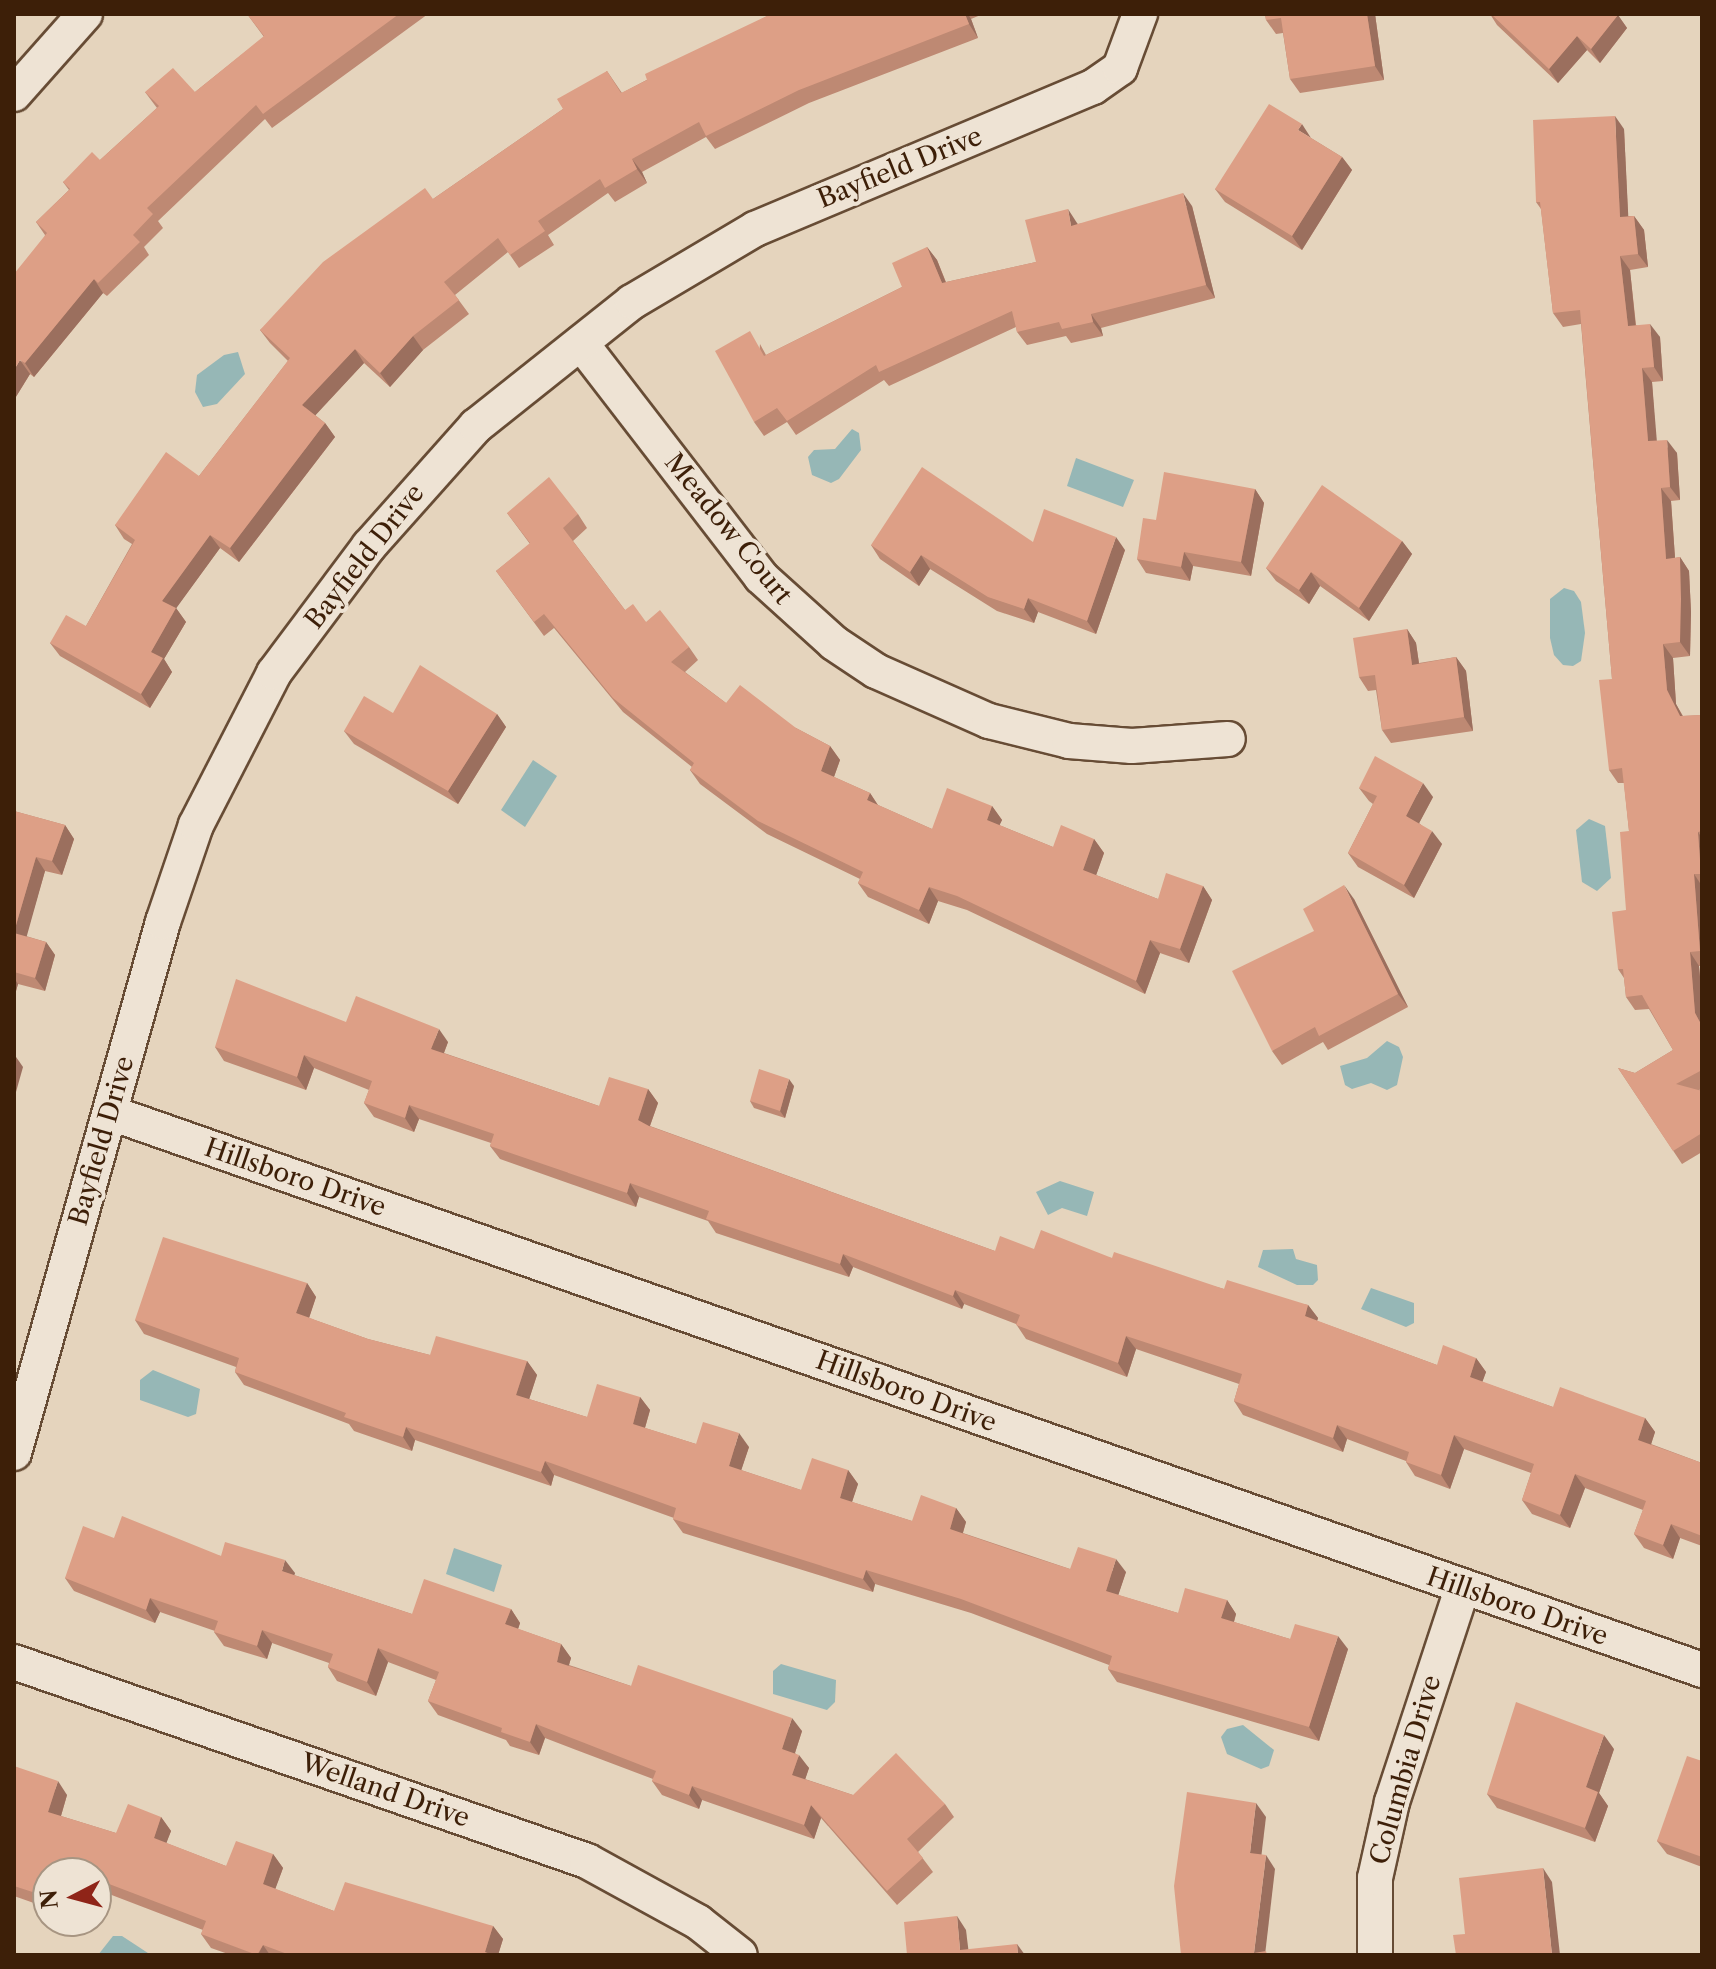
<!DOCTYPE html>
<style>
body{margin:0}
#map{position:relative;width:1716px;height:1969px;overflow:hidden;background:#e5d4bd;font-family:"Libre Caslon Text",serif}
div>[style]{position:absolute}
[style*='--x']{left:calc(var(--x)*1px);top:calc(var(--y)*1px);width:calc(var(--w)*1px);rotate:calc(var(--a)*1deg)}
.water>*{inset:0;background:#96b7b6}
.roads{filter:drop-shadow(2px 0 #674c35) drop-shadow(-2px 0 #674c35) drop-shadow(0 2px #674c35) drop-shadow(0 -2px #674c35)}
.street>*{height:34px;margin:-17px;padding:0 17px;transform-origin:17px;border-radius:17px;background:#eee3d4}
.wall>*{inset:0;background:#be8973}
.shaded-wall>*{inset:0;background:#9b6f5e}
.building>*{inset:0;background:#dd9f86}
span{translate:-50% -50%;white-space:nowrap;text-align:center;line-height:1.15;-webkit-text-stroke:8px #eee3d4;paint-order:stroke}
.street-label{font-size:26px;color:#3d1f08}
.frame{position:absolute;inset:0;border:16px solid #3d1f08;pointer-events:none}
.north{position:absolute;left:32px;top:1857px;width:80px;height:80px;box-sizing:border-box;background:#eee3d4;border:2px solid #a79582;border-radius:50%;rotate:264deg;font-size:22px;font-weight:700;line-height:32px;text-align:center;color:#3d1f08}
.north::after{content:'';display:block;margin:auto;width:28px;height:36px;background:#8f2418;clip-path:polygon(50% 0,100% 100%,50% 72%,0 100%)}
</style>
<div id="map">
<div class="water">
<i style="clip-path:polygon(238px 352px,245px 374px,217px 404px,203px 407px,195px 392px,197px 375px,224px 355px)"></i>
<i style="clip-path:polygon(852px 429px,859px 433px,861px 450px,839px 479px,831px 483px,812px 475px,808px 457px,814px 450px,835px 449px)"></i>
<i style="clip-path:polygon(1076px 458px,1134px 480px,1123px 507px,1067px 486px)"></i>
<i style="clip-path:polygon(1564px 588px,1574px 591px,1581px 602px,1585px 633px,1581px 661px,1573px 666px,1563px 665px,1554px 655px,1550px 638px,1550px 599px)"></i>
<i style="clip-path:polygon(533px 760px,557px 776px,525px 827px,501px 810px)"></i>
<i style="clip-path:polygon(1589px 819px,1605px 826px,1611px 878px,1597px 891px,1582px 882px,1576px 830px)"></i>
<i style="clip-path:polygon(1387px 1041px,1399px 1047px,1403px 1057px,1397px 1085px,1387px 1090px,1371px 1083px,1352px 1089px,1345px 1085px,1340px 1066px,1367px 1058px)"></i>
<i style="clip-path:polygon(1060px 1181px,1094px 1192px,1087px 1216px,1062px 1208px,1048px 1215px,1036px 1192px)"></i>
<i style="clip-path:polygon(1293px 1249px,1296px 1259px,1317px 1265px,1318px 1280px,1313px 1285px,1297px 1285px,1258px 1267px,1263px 1250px)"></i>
<i style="clip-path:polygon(1371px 1288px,1414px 1303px,1414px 1323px,1406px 1327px,1361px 1309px)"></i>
<i style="clip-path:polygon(153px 1370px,200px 1389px,196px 1414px,188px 1417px,140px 1400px,140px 1380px)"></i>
<i style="clip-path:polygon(454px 1548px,502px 1565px,494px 1592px,446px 1574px)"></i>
<i style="clip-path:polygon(781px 1664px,836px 1680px,835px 1702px,827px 1710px,773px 1694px,773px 1671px)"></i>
<i style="clip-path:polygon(1243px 1725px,1274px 1750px,1269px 1766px,1261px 1769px,1227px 1754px,1221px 1737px,1227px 1729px)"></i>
<i style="clip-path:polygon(113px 1936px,122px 1936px,151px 1955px,98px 1955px)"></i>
</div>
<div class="roads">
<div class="street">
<i style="--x:14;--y:94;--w:107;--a:-48.4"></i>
<i style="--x:581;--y:343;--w:295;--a:52.4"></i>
<i style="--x:761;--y:577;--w:98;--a:42.1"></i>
<i style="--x:834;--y:643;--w:50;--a:33.7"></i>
<i style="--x:876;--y:671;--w:124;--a:23.9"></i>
<i style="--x:989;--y:721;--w:82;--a:14"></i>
<i style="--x:1069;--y:741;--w:63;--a:4.5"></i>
<i style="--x:1132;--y:746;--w:96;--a:-4.2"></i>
<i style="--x:111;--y:1113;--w:1686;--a:19.29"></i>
<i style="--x:14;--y:1453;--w:552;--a:-74.33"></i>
<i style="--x:163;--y:922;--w:102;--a:-71.2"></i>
<i style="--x:196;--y:825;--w:171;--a:-62.8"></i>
<i style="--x:274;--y:673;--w:159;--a:-53.2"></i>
<i style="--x:369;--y:546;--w:161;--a:-48.3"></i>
<i style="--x:476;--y:426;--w:199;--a:-38.5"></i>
<i style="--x:632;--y:302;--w:143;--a:-30.7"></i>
<i style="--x:755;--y:229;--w:367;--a:-22.8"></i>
<i style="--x:1093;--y:87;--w:33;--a:-35"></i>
<i style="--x:1120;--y:68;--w:58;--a:-69.7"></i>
<i style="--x:14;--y:1662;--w:607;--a:19.15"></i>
<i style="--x:587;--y:1861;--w:127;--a:28.8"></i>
<i style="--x:698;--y:1922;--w:53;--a:38.2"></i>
<i style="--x:1375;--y:1955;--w:77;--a:-90"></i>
<i style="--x:1375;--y:1878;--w:78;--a:-77.4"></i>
<i style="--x:1392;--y:1802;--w:224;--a:-71.8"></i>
</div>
</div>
<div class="wall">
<i style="clip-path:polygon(247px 14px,428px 14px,272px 128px,265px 119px,158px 221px,163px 228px,144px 247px,149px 255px,107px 296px,103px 293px,34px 377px,30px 374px,14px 400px,45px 235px,36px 222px,69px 190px,63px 182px,100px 160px,157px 108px,145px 92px,195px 92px,264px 37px)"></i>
<i style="clip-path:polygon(771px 14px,983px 14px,971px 19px,978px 38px,809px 103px,715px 149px,706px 137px,642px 172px,647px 183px,615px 202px,608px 193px,548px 235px,554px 245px,519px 268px,508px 252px,455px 295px,469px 314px,423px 350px,390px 387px,364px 363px,315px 415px,325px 423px,335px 437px,239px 562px,220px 548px,176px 608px,186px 622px,164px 659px,172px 672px,150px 708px,60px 656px,50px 643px,86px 626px,132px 544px,124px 539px,115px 525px,199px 476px,288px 361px,270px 343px,260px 330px,433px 199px,563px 109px,607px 71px,622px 93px)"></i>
<i style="clip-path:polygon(1265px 14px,1375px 14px,1384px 80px,1300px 93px,1290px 79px,1283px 33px,1276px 34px,1266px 20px)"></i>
<i style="clip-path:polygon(1490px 14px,1617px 14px,1627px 28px,1600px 63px,1587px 50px,1558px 83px,1497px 25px)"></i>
<i style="clip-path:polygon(1624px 129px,1628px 216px,1634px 216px,1644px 230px,1648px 267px,1630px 270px,1636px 325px,1660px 337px,1663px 381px,1652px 382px,1656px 441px,1677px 453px,1680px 500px,1671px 501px,1675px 558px,1680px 557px,1689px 571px,1691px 612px,1690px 656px,1673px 658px,1676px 704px,1683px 716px,1702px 715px,1702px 966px,1699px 966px,1702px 999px,1702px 1089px,1699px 1090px,1702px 1091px,1702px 1152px,1682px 1164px,1618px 1068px,1635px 1073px,1673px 1050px,1649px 1009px,1635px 1010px,1626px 997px,1624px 978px,1618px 969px,1626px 910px,1629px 831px,1624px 783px,1618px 783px,1609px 770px,1612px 679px,1581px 324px,1563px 327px,1553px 313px,1541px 209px,1536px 202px)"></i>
<i style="clip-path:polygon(1311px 138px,1342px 157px,1352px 170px,1302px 250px,1225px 202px,1215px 189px)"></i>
<i style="clip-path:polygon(1192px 206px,1215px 298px,1101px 328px,1103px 336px,1071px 343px,1066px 336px,1027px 345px,1017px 332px,1016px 327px,889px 386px,884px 380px,796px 435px,787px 422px,764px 436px,754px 422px,760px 344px,766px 355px,902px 287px,927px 247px,937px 260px,946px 282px,1036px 262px,1077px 223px,1078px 224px)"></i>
<i style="clip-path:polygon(1255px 489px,1264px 503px,1251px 576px,1193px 566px,1190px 581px,1146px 573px,1137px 559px,1156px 520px)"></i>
<i style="clip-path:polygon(507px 513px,578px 514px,587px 528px,573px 541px,625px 610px,689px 647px,698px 660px,685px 672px,726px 703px,796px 728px,830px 746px,840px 760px,834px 777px,870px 793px,878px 805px,932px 829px,992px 806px,1002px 820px,999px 825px,1053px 847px,1094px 839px,1104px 853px,1096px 875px,1158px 899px,1203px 886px,1212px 900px,1189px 963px,1160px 953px,1145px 994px,967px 910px,938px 901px,929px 924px,868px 897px,858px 883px,860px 879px,767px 834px,700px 784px,690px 770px,692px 767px,623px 712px,554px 628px,544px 636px,496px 571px,530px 544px)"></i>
<i style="clip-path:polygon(1402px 541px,1412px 554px,1369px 621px,1320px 586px,1309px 604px,1276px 581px,1266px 568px)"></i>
<i style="clip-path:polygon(1033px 542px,1125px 550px,1096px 634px,1038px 612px,1034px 623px,997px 611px,930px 569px,919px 586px,880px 559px,871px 545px)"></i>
<i style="clip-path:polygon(1407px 629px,1416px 643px,1419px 663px,1456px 657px,1466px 671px,1473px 731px,1391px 743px,1382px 730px,1376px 690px,1368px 691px,1359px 677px)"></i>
<i style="clip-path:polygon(393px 713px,497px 714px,506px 727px,458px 804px,354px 744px,344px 731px)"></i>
<i style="clip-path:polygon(1359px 788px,1433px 797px,1419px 823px,1442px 844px,1414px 898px,1358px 867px,1348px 853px,1373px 804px,1369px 801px)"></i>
<i style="clip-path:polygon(14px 811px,65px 825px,74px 839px,62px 875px,45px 871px,26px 936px,46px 942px,55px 955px,45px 991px,18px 984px,14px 998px)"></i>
<i style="clip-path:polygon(1354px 899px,1408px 1007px,1328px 1050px,1323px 1042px,1282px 1065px,1272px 1051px)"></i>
<i style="clip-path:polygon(346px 1022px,448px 1042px,444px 1053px,599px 1106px,648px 1089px,658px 1103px,650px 1126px,995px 1251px,1034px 1249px,1112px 1258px,1224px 1289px,1308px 1305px,1318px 1318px,1317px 1321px,1437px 1365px,1476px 1358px,1486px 1372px,1482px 1382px,1553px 1407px,1645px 1418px,1655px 1432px,1651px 1444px,1702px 1463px,1702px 1546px,1680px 1538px,1673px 1559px,1644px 1548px,1634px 1534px,1643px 1510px,1585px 1488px,1570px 1528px,1532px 1514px,1522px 1500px,1531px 1473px,1464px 1449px,1450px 1489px,1415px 1476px,1406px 1462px,1406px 1461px,1347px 1439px,1343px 1452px,1243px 1415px,1234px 1401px,1239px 1384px,1136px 1349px,1127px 1377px,1026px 1339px,1016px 1324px,964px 1304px,962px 1309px,853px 1267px,849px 1277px,716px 1233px,708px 1221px,639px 1197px,636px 1207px,500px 1159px,490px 1146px,491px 1143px,419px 1119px,414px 1132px,374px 1117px,364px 1103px,369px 1090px,314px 1068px,306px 1090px,224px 1061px,215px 1047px)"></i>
<i style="clip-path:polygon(794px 1086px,785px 1118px,754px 1108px,750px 1101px)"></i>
<i style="clip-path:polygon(307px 1283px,316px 1297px,309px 1318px,368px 1339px,430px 1355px,527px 1361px,537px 1375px,529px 1399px,587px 1417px,640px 1397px,650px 1410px,645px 1428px,696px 1444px,749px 1447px,741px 1470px,801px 1490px,848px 1470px,858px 1484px,852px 1502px,912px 1521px,956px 1508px,966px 1522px,963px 1533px,1070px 1569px,1126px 1572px,1118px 1595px,1178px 1613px,1227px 1600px,1236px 1614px,1234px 1622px,1290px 1639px,1348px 1649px,1319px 1741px,1117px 1682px,1108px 1669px,1109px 1665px,971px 1613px,875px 1584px,873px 1592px,683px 1533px,673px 1519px,674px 1518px,554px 1475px,551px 1486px,415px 1440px,412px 1451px,354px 1431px,349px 1424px,244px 1385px,235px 1372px,236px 1367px,144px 1334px,135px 1320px)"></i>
<i style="clip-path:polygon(114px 1538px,221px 1556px,295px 1573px,294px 1575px,412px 1614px,511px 1609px,520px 1623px,518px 1629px,561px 1644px,571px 1658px,569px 1665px,631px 1686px,802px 1731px,795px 1753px,809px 1768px,805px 1779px,853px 1795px,945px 1804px,954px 1817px,918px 1852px,933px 1872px,897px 1905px,821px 1818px,814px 1839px,702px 1800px,699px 1809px,662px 1795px,652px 1781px,653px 1779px,545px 1738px,539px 1755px,510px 1746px,506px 1740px,438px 1715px,428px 1701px,436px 1680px,388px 1662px,376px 1696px,337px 1681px,328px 1667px,329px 1663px,272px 1643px,267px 1659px,224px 1646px,214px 1632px,215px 1631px,160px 1612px,155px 1623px,74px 1591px,65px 1578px)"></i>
<i style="clip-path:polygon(1614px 1749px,1599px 1793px,1608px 1806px,1595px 1842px,1497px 1808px,1487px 1794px)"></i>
<i style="clip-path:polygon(1702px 1761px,1702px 1867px,1667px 1854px,1657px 1841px)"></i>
<i style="clip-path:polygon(14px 1766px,67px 1795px,61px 1816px,116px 1833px,161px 1817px,171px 1831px,166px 1843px,226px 1866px,273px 1854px,283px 1868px,275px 1889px,334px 1911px,493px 1926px,503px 1939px,498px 1955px,231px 1955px,211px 1948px,201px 1934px,203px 1930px,96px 1889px,96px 1873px,48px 1873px,48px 1908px,14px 1896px)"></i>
</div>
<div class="shaded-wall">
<i style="clip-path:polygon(965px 14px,968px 14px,971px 19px,978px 38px,969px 24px)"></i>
<i style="clip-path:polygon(1367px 14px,1375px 14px,1384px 80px,1375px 66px)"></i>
<i style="clip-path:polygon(1618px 15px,1627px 28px,1600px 63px,1591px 49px)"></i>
<i style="clip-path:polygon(1577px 36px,1587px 50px,1558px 83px,1549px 69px)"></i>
<i style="clip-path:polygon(1615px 116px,1624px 129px,1629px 231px,1620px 217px)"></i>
<i style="clip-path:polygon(1302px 124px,1311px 138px,1298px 130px)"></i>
<i style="clip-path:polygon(1342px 157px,1352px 170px,1302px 250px,1292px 236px)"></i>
<i style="clip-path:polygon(632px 159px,642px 172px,647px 183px,637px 169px)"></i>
<i style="clip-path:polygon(1183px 193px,1192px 206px,1215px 298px,1206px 285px)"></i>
<i style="clip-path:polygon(1068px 209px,1077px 223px,1081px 240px,1071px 226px)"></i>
<i style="clip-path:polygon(1634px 216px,1644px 230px,1648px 267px,1638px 254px)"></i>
<i style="clip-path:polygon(927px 247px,937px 260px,951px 296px,942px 283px)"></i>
<i style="clip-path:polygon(1620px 256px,1630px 270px,1637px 339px,1628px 326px)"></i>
<i style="clip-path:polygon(94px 279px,103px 293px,34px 377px,25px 363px)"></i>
<i style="clip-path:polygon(1091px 314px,1101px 328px,1103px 336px,1093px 322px)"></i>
<i style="clip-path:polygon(1650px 324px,1660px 337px,1663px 381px,1654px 367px)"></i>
<i style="clip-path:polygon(413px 336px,423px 350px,390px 387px,380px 373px)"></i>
<i style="clip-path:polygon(355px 349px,364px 363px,312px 419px,302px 405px)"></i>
<i style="clip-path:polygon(20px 360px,30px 374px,14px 400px,14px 370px)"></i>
<i style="clip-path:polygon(1642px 368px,1652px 382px,1658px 455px,1648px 441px)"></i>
<i style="clip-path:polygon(325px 423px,335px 437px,239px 562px,230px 548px)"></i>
<i style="clip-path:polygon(1667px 440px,1677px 453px,1680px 500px,1670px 487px)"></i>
<i style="clip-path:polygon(1661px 488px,1671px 501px,1676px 572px,1666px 559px)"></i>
<i style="clip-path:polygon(1255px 489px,1264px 503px,1251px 576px,1241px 562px)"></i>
<i style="clip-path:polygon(210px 535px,220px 548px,172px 614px,162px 601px)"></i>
<i style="clip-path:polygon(1116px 537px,1125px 550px,1096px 634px,1087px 621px)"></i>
<i style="clip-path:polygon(1402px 541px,1412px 554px,1369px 621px,1359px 608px)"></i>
<i style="clip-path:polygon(1184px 552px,1193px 566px,1190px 581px,1181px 567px)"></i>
<i style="clip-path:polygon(921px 555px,930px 569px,919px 586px,910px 572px)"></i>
<i style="clip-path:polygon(1680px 557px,1689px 571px,1691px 612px,1690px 656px,1680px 642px)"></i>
<i style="clip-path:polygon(1311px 572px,1320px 586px,1309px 604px,1299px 590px)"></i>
<i style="clip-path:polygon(1028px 598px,1038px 612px,1034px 623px,1024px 609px)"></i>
<i style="clip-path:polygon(176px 608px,186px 622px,164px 659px,172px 672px,150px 708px,141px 694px,151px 652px)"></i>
<i style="clip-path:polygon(1407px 629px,1416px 643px,1421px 678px,1412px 665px)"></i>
<i style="clip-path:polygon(1663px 644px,1673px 658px,1676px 704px,1690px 730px,1680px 716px,1667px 690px)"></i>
<i style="clip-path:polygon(1456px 657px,1466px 671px,1473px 731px,1464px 717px)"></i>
<i style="clip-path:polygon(497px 714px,506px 727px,458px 804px,448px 791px)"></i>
<i style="clip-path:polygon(830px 746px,840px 760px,831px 785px,821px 771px)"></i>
<i style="clip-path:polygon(1423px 783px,1433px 797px,1416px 829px,1406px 816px)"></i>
<i style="clip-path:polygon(870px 793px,879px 807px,867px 800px)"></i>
<i style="clip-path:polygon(992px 806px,1002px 820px,996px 833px,987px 820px)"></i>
<i style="clip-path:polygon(65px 825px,74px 839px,62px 875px,52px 861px)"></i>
<i style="clip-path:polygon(1432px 831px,1442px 844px,1414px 898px,1404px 885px)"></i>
<i style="clip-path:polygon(1698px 832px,1702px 838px,1702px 875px,1701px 874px)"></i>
<i style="clip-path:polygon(1094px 839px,1104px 853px,1093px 884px,1083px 870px)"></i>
<i style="clip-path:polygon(36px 857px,45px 871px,24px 946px,14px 932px)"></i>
<i style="clip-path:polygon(1694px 874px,1702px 886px,1702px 954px,1700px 951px)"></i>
<i style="clip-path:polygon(1344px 885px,1354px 899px,1408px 1007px,1398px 994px)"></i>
<i style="clip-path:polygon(1203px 886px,1212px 900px,1189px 963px,1180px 949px)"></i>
<i style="clip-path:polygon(929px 887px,938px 901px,929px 924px,919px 910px)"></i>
<i style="clip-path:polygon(1150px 940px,1160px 953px,1145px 994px,1136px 981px)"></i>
<i style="clip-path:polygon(46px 942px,55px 955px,45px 991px,35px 978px)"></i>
<i style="clip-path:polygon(1690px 952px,1699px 966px,1702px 999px,1702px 1026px,1695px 1013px)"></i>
<i style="clip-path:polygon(14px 978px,18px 984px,14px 998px)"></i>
<i style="clip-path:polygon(439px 1029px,448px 1042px,440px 1063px,431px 1049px)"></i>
<i style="clip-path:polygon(14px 1054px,23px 1067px,14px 1099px)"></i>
<i style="clip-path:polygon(304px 1055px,314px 1068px,306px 1090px,297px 1077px)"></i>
<i style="clip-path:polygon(789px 1079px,794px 1086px,785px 1118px,780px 1111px)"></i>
<i style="clip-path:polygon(648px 1089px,658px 1103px,647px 1134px,638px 1120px)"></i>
<i style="clip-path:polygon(409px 1105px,419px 1119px,414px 1132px,405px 1118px)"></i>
<i style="clip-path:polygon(630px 1183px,639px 1197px,636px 1207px,627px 1193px)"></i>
<i style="clip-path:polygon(843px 1254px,853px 1267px,849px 1277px,840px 1264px)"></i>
<i style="clip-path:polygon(307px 1283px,316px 1297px,306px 1327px,296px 1313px)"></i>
<i style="clip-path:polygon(955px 1290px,964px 1304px,962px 1309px,953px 1296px)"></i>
<i style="clip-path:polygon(1308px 1305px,1318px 1318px,1314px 1330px,1305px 1316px)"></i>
<i style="clip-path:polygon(1126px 1336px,1136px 1349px,1127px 1377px,1118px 1363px)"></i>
<i style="clip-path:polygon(1476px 1358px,1486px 1372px,1479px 1391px,1470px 1377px)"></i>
<i style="clip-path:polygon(527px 1361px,537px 1375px,526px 1409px,516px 1395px)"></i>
<i style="clip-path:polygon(640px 1397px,650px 1410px,642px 1438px,633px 1424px)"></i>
<i style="clip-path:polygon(1645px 1418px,1655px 1432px,1648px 1454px,1638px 1440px)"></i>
<i style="clip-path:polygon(1337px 1425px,1347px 1439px,1343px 1452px,1333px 1438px)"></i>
<i style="clip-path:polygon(406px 1427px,415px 1440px,412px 1451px,403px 1437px)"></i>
<i style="clip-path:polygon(739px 1433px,749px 1447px,738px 1480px,729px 1466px)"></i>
<i style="clip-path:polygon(1454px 1435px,1464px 1449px,1450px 1489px,1441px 1475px)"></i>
<i style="clip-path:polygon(545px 1461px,554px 1475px,551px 1486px,541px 1472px)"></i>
<i style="clip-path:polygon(848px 1470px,858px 1484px,849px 1511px,840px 1498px)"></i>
<i style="clip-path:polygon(1575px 1474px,1585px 1488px,1570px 1528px,1560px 1515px)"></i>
<i style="clip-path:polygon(956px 1508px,966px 1522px,960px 1542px,950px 1529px)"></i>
<i style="clip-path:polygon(1671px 1524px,1680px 1538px,1673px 1559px,1663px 1545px)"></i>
<i style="clip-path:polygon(1116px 1559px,1126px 1572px,1115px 1605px,1106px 1591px)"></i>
<i style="clip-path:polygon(285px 1560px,295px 1573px,291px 1585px,282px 1571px)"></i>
<i style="clip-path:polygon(866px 1570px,875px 1584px,873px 1592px,863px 1579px)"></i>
<i style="clip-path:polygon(150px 1598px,160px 1612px,155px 1623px,146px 1610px)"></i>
<i style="clip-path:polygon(1227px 1600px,1236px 1614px,1231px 1632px,1221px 1618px)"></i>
<i style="clip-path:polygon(511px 1609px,520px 1623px,515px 1638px,505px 1624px)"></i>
<i style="clip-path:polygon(262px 1630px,272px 1643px,267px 1659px,257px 1646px)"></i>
<i style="clip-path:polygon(1338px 1636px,1348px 1649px,1319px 1741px,1309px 1727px)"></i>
<i style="clip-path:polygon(561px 1644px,571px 1658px,566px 1675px,557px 1662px)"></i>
<i style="clip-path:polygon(378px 1648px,388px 1662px,376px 1696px,367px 1682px)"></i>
<i style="clip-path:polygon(792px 1718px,802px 1731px,792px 1762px,782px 1749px)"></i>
<i style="clip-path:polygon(536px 1724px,545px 1738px,539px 1755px,530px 1742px)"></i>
<i style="clip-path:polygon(1604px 1735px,1614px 1749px,1599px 1793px,1608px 1806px,1595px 1842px,1585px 1828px,1586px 1787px)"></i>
<i style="clip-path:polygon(799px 1755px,809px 1768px,802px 1789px,792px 1775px)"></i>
<i style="clip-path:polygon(58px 1781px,67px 1795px,58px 1826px,48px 1812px)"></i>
<i style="clip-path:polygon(692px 1786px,702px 1800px,699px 1809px,689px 1795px)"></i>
<i style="clip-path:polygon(1256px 1803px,1266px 1817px,1260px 1867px,1250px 1853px)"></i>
<i style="clip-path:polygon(811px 1805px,821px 1818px,814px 1839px,804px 1825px)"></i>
<i style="clip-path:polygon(161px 1817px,171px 1831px,163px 1852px,154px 1838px)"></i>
<i style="clip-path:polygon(273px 1854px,283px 1868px,272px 1898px,263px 1884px)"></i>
<i style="clip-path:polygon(1266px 1855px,1275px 1869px,1265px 1955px,1254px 1953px)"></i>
<i style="clip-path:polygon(1543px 1868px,1552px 1882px,1560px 1955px,1552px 1955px)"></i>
<i style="clip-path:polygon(957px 1916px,966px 1930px,969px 1955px,960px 1950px)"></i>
<i style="clip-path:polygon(493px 1926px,503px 1939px,498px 1955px,486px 1955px,485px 1952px)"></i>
<i style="clip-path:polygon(1017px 1944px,1025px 1955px,1018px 1955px)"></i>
<i style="clip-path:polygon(263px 1945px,270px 1955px,258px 1955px)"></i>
</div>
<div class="building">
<i style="clip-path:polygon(247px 14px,399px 14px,263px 114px,256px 105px,147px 208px,153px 214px,133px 235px,140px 242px,98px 283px,94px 279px,25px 363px,20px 360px,14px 370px,14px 274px,47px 233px,36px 222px,70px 189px,63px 182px,92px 152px,100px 160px,159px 106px,145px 92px,173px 68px,195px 92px,264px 36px)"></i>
<i style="clip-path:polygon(771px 14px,965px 14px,969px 24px,799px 90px,706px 136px,699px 122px,632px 159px,637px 169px,605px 188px,600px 179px,538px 221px,545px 231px,510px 255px,498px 238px,444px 282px,459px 300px,413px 336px,380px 373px,355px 349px,302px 405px,325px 423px,230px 548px,210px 535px,162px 601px,176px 608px,151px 652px,163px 658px,141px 694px,50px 643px,66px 615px,86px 626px,135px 540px,115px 525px,166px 452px,199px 476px,290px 358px,260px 330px,323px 262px,425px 188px,433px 199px,563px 109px,557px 99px,607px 71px,621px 93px,647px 80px,645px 74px)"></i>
<i style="clip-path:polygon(1265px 14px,1367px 14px,1375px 66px,1290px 79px,1281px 18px,1266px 20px)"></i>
<i style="clip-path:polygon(1491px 14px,1617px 14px,1618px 15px,1591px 49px,1577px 36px,1549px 69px)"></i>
<i style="clip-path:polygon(1269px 104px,1302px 124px,1298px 130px,1342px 157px,1292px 236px,1215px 189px)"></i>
<i style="clip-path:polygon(1615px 116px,1620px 217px,1634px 216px,1638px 254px,1620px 256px,1628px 326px,1650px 324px,1654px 367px,1642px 368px,1648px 441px,1667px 440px,1670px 487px,1661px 488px,1666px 559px,1680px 557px,1681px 599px,1680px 642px,1663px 644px,1667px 690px,1680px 716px,1702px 715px,1702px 831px,1698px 832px,1701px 874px,1694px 874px,1700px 951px,1690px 952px,1695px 1013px,1702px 1026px,1702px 1070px,1676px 1084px,1702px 1091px,1702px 1133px,1673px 1151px,1618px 1068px,1635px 1073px,1673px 1050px,1642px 995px,1626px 997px,1623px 969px,1618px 969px,1612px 912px,1626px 910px,1620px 832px,1629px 831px,1622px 768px,1609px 770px,1599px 680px,1612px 679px,1580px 310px,1553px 313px,1540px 202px,1536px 202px,1533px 120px)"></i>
<i style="clip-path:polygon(1183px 193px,1206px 285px,1091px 314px,1093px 322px,1062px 329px,1059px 322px,1017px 332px,1012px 311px,879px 372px,876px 365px,787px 421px,777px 408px,754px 422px,715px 351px,750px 331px,764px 356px,902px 287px,892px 263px,927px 247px,942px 283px,1036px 262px,1025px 220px,1068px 209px,1071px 226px)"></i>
<i style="clip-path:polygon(922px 467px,1033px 542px,1044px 509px,1116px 537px,1087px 621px,1028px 598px,1024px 609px,988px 597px,921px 555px,910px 572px,871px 545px)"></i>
<i style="clip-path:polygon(1164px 472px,1255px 489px,1241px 562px,1184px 552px,1181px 567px,1137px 559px,1143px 518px,1156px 520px)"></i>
<i style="clip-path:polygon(549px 477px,578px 514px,563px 528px,625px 610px,633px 604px,646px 622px,660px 610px,689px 647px,671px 662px,726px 703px,740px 685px,796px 728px,830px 746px,821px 771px,870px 793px,867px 800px,932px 829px,947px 788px,992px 806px,987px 820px,1053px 847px,1061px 825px,1094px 839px,1083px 870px,1158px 899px,1166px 873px,1203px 886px,1180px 949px,1150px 940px,1136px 981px,957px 896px,929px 887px,919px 910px,858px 883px,863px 872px,758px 821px,690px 770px,694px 763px,613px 698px,544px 614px,534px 622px,496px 571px,530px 543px,507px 513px)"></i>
<i style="clip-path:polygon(1322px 485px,1402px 541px,1359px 608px,1311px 572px,1299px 590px,1266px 568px)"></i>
<i style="clip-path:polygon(1407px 629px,1412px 665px,1456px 657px,1464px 717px,1382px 730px,1375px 675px,1359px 677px,1353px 638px)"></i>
<i style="clip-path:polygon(420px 665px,497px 714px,448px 791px,344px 731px,364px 696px,393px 713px)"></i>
<i style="clip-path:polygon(1375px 756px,1423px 783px,1406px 816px,1432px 831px,1404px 885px,1348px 853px,1377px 796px,1359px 788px)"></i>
<i style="clip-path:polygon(14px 811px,65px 825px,52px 861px,36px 857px,14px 932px)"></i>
<i style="clip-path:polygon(1344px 885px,1398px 994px,1319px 1036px,1315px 1027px,1272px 1051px,1232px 971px,1314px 931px,1303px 909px)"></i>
<i style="clip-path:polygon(14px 933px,46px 942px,35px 978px,14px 972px)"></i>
<i style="clip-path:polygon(236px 979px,346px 1022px,356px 996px,439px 1029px,431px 1049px,599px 1106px,609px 1077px,648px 1089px,638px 1120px,649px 1126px,995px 1251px,1000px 1236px,1034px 1249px,1041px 1230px,1112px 1258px,1114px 1252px,1224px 1289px,1227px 1280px,1308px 1305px,1305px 1316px,1437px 1365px,1443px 1345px,1476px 1358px,1470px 1377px,1553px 1407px,1560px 1387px,1645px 1418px,1638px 1440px,1702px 1463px,1702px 1536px,1671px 1524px,1663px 1545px,1634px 1534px,1646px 1501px,1575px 1474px,1560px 1515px,1522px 1500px,1534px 1464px,1454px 1435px,1441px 1475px,1406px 1462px,1409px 1452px,1337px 1425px,1333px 1438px,1234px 1401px,1242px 1374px,1126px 1336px,1118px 1363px,1016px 1325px,1020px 1315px,955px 1290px,953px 1296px,843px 1254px,840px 1264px,706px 1219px,709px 1211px,630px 1183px,627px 1193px,490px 1146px,494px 1134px,409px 1105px,405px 1118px,364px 1103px,372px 1081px,304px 1055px,297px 1077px,215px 1047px)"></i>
<i style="clip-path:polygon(759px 1069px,789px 1079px,780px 1111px,750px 1101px)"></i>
<i style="clip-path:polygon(163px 1237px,307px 1283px,296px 1313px,368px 1339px,430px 1355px,436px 1336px,527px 1361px,516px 1395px,587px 1417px,597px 1384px,640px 1397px,633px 1424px,696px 1444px,703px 1422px,739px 1433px,729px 1466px,801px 1490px,812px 1458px,848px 1470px,840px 1498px,912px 1521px,921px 1495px,956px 1508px,950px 1529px,1023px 1554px,1070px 1569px,1078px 1547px,1116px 1559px,1106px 1591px,1178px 1613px,1185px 1588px,1227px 1600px,1221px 1618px,1290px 1639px,1295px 1624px,1338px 1636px,1309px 1727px,1108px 1669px,1112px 1656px,961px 1599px,866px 1570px,863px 1579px,673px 1519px,676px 1508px,545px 1461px,541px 1472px,406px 1427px,403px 1437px,344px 1417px,346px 1413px,235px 1372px,239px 1358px,135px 1320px)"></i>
<i style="clip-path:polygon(122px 1516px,221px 1556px,225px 1542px,285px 1560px,282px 1571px,412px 1614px,424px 1579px,511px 1609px,505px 1624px,561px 1644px,557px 1662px,631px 1686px,638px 1665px,792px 1718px,782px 1749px,799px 1755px,792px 1775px,853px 1795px,896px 1753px,945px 1804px,907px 1839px,923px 1858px,887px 1891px,811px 1805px,804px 1825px,692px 1786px,689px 1795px,652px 1781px,656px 1771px,536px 1724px,530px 1742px,501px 1732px,502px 1728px,428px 1701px,439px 1672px,378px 1648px,367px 1682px,328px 1667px,333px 1654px,262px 1630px,257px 1646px,214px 1632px,218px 1621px,150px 1598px,146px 1610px,65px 1578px,83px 1526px,114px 1538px)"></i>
<i style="clip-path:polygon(1516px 1702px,1604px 1735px,1586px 1787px,1598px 1792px,1585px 1828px,1487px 1794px)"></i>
<i style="clip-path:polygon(1687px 1756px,1702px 1761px,1702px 1857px,1657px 1841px)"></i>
<i style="clip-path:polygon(14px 1766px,58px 1781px,48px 1812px,116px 1833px,128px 1804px,161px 1817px,154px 1838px,226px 1866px,236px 1841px,273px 1854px,263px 1884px,334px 1911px,345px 1882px,493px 1926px,485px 1952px,493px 1955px,290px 1955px,263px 1945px,257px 1955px,201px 1934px,206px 1921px,96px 1879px,96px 1873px,80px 1873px,75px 1871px,74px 1873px,48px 1873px,48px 1897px,14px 1886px)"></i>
<i style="clip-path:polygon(1187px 1792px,1256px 1803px,1250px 1853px,1266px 1855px,1254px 1953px,1266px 1951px,1267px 1955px,1181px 1955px,1174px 1886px)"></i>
<i style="clip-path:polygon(1543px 1868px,1552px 1955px,1456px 1955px,1453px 1935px,1465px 1934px,1459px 1878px)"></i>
<i style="clip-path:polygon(957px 1916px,960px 1950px,1017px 1944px,1018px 1955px,907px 1955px,904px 1922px)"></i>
</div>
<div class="street-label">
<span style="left:900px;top:168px;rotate:-22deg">Bayfield Drive</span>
<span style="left:728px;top:529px;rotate:51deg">Meadow Court</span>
<span style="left:365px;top:557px;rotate:-52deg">Bayfield Drive</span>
<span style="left:102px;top:1141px;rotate:-74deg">Bayfield Drive</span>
<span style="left:295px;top:1178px;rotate:19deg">Hillsboro Drive</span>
<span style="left:906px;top:1392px;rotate:20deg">Hillsboro Drive</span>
<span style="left:1517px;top:1607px;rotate:19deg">Hillsboro Drive</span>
<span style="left:1406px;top:1770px;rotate:-74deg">Columbia Drive</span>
<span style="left:385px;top:1791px;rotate:19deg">Welland Drive</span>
</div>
<div class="frame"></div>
<div class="north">N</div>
</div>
